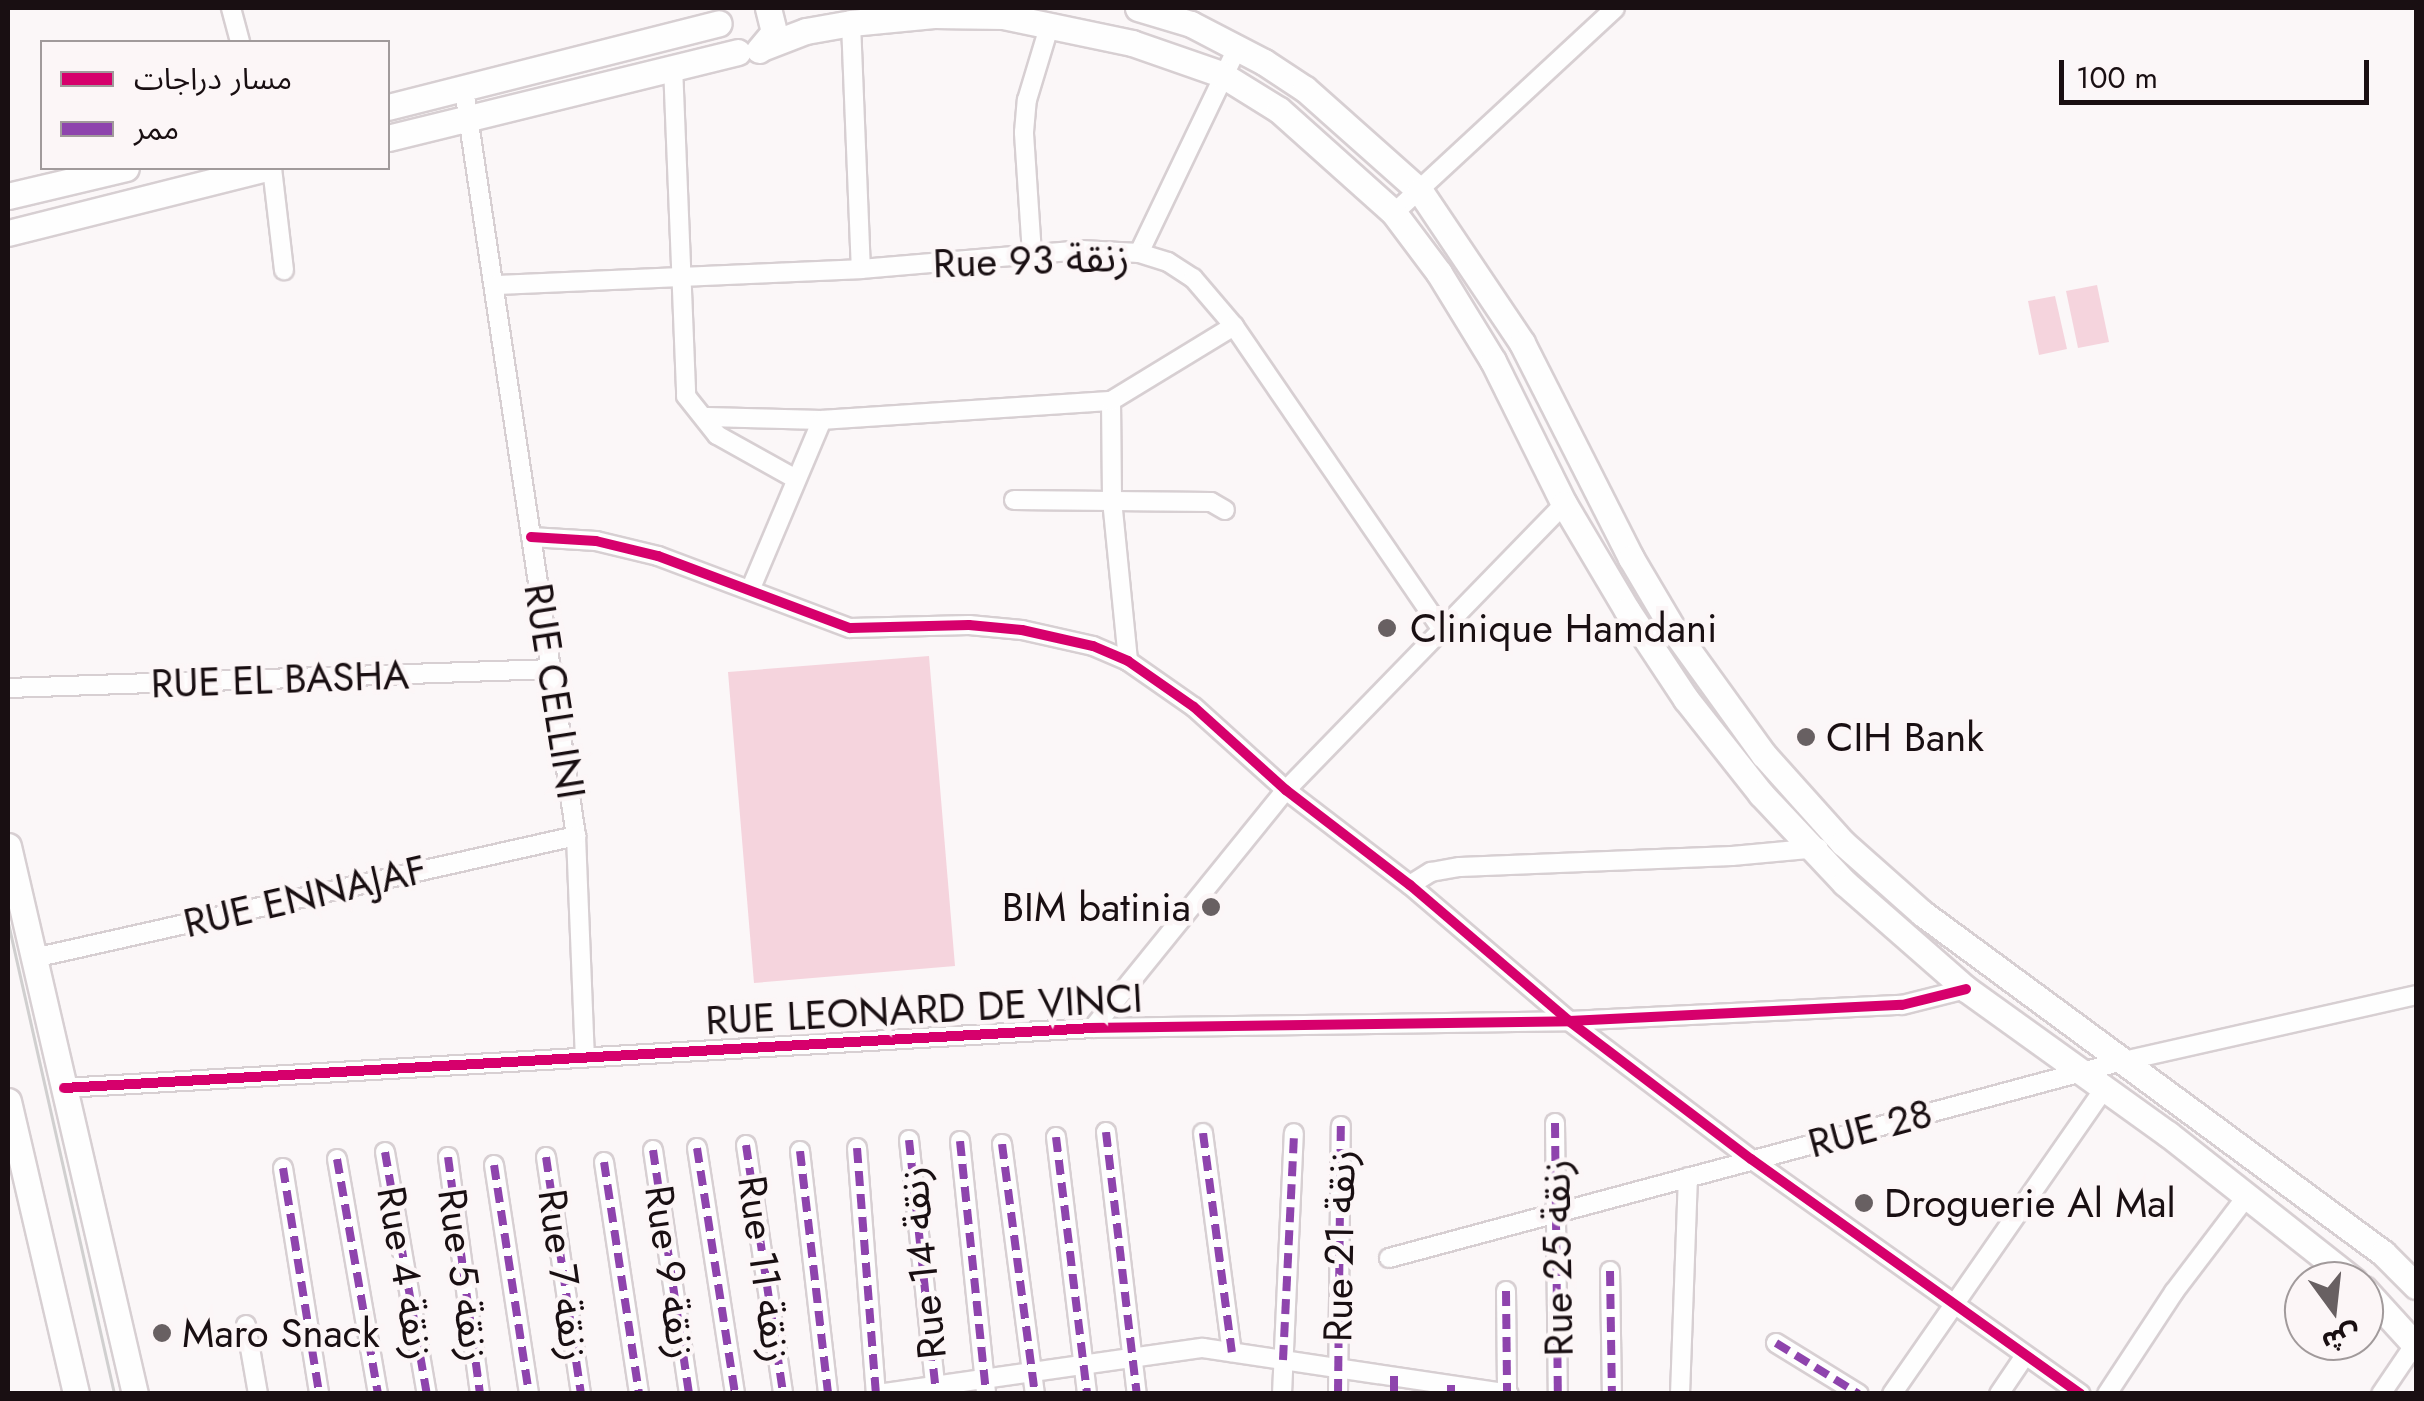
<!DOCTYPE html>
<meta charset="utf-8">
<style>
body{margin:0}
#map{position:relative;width:2424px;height:1401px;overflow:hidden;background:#fbf7f8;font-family:Jost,"Noto Sans Arabic",sans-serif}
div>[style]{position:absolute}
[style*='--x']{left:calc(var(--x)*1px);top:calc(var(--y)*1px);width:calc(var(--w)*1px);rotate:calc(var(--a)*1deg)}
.green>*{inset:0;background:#f5d4dd}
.roads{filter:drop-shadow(2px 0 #d7cfd2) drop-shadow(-2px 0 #d7cfd2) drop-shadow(0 2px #d7cfd2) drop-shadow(0 -2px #d7cfd2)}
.street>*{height:18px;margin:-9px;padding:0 9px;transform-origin:9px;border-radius:9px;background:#fefefe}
.secondary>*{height:25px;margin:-12.5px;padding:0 12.5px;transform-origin:12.5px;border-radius:12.5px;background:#fefefe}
.tram>*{height:2.5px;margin:-1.25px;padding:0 1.25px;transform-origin:1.25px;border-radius:1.25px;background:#d0cfcf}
.quiet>*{height:8px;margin-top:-4px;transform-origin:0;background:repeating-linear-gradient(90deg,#8e44ad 0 15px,transparent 0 23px)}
.cycleway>*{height:10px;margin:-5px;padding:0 5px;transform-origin:5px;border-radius:5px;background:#d6006c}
.dots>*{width:28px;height:28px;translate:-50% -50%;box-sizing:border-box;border:5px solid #fcf6f7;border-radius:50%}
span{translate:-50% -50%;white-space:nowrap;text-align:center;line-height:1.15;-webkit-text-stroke:9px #fcf6f7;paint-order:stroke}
.street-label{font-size:40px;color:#190f12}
.poi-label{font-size:40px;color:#190f12}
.left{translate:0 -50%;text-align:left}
.right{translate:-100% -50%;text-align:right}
.frame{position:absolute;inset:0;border:10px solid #190f12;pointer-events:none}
.legend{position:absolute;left:40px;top:40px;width:350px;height:130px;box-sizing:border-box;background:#fcf6f7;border:2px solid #a19a9b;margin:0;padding:12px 18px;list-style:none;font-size:30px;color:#190f12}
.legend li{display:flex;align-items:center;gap:20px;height:50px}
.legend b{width:50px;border:2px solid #a19a9b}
.north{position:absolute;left:2284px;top:1261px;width:100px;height:100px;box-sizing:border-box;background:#fcf6f7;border:2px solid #a19a9b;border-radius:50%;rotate:165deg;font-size:28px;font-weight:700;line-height:40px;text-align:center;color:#190f12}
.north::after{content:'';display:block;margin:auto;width:35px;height:45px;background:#686062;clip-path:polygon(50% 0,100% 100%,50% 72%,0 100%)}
.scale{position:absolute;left:2059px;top:60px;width:310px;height:45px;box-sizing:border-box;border:5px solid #190f12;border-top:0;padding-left:12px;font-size:30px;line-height:35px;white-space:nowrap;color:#190f12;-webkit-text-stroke:8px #fcf6f7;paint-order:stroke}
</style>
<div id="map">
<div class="green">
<i style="clip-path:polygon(2097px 285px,2109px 342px,2078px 348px,2066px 291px)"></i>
<i style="clip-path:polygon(2055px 296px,2067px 349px,2039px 355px,2028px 301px)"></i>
<i style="clip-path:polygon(929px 656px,955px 966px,754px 983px,728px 672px)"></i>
</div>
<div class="roads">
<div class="street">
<i style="--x:231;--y:8;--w:35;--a:75"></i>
<i style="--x:851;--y:23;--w:246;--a:87.7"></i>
<i style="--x:673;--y:66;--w:330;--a:87.7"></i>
<i style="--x:686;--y:396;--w:50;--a:51.5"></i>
<i style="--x:717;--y:435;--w:90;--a:29.1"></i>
<i style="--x:464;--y:90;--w:754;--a:81.46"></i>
<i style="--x:576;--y:836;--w:221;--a:87.7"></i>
<i style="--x:272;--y:168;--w:103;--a:83.3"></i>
<i style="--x:1394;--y:213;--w:301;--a:-42.8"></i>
<i style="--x:1139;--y:253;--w:229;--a:-64.4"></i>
<i style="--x:1032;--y:254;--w:122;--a:-93.8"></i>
<i style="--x:1024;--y:132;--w:32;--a:-85"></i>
<i style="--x:1027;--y:100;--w:79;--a:-73.2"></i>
<i style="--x:495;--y:285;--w:366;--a:-2.5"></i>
<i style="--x:861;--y:269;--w:221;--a:-4.9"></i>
<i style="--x:1081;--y:250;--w:58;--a:3"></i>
<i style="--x:1139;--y:253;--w:30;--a:17"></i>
<i style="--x:1168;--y:262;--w:30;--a:33"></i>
<i style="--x:1193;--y:278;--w:63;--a:49.5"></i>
<i style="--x:1234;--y:326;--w:365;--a:55.6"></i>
<i style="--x:1111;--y:401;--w:99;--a:89.4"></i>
<i style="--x:1112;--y:500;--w:162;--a:84.3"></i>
<i style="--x:707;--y:417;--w:115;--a:1.5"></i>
<i style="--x:822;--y:420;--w:290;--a:-3.8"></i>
<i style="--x:1111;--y:401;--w:144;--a:-31.4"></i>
<i style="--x:1014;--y:500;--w:197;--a:0.6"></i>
<i style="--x:1211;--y:502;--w:16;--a:30"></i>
<i style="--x:531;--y:537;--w:65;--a:3.5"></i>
<i style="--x:596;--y:541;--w:64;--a:13.6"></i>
<i style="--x:658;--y:556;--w:205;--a:20.6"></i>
<i style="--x:850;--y:628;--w:119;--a:-1.4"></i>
<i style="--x:969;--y:625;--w:53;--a:5.4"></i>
<i style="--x:1022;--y:630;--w:73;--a:12.7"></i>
<i style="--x:1093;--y:646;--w:38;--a:23"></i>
<i style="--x:1128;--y:661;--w:80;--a:34.9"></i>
<i style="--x:1194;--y:707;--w:124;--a:42.1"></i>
<i style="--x:1286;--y:790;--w:156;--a:37.5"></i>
<i style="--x:1410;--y:885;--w:209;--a:40.5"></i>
<i style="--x:1569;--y:1021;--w:228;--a:37.2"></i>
<i style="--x:1751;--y:1159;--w:405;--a:35.5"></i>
<i style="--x:751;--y:588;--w:182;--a:-67.1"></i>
<i style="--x:8;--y:688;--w:544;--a:-2"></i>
<i style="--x:1410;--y:885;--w:25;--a:-32"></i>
<i style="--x:1431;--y:872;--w:29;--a:-10"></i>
<i style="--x:1460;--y:867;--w:272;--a:-2.3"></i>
<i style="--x:1732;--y:856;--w:87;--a:-5.3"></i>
<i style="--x:34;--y:958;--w:556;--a:-12.69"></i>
<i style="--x:1093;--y:1028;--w:306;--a:-51"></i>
<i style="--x:1286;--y:790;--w:399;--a:-45.8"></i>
<i style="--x:64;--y:1088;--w:1031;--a:-3.34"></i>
<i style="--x:1093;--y:1028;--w:476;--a:-0.8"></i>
<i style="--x:1569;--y:1021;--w:333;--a:-2.8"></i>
<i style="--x:1902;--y:1005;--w:66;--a:-14"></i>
<i style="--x:1555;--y:1123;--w:271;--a:89.4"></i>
<i style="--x:1106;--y:1132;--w:264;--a:83.3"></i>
<i style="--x:1203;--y:1133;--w:221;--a:82.5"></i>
<i style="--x:1056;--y:1137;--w:259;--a:83.1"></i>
<i style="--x:909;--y:1140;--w:246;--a:83.9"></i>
<i style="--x:960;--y:1141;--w:254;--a:84.1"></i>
<i style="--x:1002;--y:1144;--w:252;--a:82.5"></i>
<i style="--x:746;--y:1145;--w:252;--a:81.5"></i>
<i style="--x:697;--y:1148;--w:249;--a:81.2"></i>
<i style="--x:857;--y:1148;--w:247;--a:85.6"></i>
<i style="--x:653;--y:1150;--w:247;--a:81.6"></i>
<i style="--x:800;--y:1151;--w:245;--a:83.4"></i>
<i style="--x:385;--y:1152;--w:246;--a:80.2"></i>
<i style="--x:448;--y:1157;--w:239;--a:82.3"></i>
<i style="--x:546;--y:1157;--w:240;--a:81.6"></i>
<i style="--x:337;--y:1159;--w:239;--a:80.1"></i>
<i style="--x:604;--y:1162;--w:235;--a:81.4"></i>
<i style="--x:494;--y:1165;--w:232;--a:81.3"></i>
<i style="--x:283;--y:1168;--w:229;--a:80.9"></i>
<i style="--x:1389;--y:1258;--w:756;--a:-15.03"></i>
<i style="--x:2119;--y:1062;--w:304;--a:-12.7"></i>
<i style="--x:1610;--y:1271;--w:123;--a:89.1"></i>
<i style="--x:1506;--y:1291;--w:103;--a:89.4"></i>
<i style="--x:246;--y:1325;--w:70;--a:80.1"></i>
<i style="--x:1776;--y:1343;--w:97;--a:31.6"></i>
<i style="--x:878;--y:1394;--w:328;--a:-8.1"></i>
<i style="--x:1203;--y:1348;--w:309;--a:8.5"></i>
<i style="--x:1282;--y:1394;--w:261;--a:-87.4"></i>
<i style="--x:1338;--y:1394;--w:268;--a:-89.4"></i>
<i style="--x:1680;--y:1394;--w:217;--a:-87.9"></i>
<i style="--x:1892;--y:1394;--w:373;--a:-55.2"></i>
<i style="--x:1999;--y:1394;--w:45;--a:-56"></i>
<i style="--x:2107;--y:1394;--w:122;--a:-56.7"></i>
<i style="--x:2174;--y:1292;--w:121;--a:-52.8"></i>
<i style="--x:2381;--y:1394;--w:60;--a:-55.8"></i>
</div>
<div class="secondary">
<i style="--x:1138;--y:8;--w:55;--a:16.8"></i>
<i style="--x:1191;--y:24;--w:82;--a:27.5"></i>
<i style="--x:1264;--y:62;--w:49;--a:33.4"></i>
<i style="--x:1305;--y:89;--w:154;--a:41.6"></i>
<i style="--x:1420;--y:191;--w:183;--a:56.1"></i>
<i style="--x:1522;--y:343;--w:241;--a:63.1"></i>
<i style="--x:1631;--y:558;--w:82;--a:59.4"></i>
<i style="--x:1673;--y:629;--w:155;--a:54.2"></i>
<i style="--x:1764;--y:755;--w:118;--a:48.1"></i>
<i style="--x:1843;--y:843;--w:106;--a:41.5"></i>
<i style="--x:1922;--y:913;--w:573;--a:36.41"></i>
<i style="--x:2383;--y:1253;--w:47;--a:45"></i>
<i style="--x:764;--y:47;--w:45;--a:-20.9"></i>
<i style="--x:806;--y:31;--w:46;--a:-10.1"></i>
<i style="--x:851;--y:23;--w:83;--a:-5.5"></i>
<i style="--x:934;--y:15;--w:69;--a:0.8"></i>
<i style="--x:1003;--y:16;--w:132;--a:11.8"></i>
<i style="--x:1132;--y:43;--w:94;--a:19.2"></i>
<i style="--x:1221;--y:74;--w:68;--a:31.8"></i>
<i style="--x:1279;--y:110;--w:154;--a:41.8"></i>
<i style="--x:1394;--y:213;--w:75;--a:53.1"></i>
<i style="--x:1439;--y:273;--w:103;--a:58.5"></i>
<i style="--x:1493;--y:361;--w:160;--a:63.6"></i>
<i style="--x:1564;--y:504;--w:123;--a:59.3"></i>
<i style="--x:1627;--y:610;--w:107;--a:56.5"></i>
<i style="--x:1686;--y:699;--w:121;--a:51.7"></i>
<i style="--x:1761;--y:794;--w:122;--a:46.7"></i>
<i style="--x:1845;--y:883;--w:161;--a:41.2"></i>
<i style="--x:1966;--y:989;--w:249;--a:35.7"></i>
<i style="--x:2168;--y:1134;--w:237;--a:38.3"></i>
<i style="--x:759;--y:50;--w:23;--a:-50"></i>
<i style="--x:774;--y:32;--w:25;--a:-104"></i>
<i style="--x:388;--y:107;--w:341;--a:-14.2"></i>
<i style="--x:388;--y:138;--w:360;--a:-13.8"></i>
<i style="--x:8;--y:196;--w:121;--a:-13.3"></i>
<i style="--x:8;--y:233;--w:266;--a:-14.1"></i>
<i style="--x:8;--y:846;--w:563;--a:76.95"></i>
<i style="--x:8;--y:1101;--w:301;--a:76.9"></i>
<i style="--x:2364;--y:1289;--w:77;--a:47.6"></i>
</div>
</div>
<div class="tram">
<i style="--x:8;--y:921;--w:485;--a:77.3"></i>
</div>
<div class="quiet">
<i style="--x:1555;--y:1123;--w:271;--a:89.4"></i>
<i style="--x:1106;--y:1132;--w:264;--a:83.3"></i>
<i style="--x:1203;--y:1133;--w:221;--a:82.5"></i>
<i style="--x:1056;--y:1137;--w:259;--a:83.1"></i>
<i style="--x:909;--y:1140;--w:246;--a:83.9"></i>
<i style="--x:960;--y:1141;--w:254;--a:84.1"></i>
<i style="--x:1002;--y:1144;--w:252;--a:82.5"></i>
<i style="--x:746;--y:1145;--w:252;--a:81.5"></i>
<i style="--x:697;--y:1148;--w:249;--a:81.2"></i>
<i style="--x:857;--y:1148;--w:247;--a:85.6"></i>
<i style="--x:653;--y:1150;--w:247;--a:81.6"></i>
<i style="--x:800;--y:1151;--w:245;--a:83.4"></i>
<i style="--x:385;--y:1152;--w:246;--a:80.2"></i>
<i style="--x:448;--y:1157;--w:239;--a:82.3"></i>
<i style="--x:546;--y:1157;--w:240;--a:81.6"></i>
<i style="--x:337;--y:1159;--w:239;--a:80.1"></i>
<i style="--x:604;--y:1162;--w:235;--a:81.4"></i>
<i style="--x:494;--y:1165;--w:232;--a:81.3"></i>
<i style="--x:283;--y:1168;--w:229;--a:80.9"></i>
<i style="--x:1610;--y:1271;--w:123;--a:89.1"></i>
<i style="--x:1506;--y:1291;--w:103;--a:89.4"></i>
<i style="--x:1776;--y:1343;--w:97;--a:31.6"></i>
<i style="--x:1283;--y:1360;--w:227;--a:-87.2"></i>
<i style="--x:1394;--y:1376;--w:18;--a:90"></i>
<i style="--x:1451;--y:1385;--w:9;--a:90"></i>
<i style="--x:1338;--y:1394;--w:268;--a:-89.4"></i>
</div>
<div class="cycleway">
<i style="--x:531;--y:537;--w:65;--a:3.5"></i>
<i style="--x:596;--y:541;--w:64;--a:13.6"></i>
<i style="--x:658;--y:556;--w:205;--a:20.6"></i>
<i style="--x:850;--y:628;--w:119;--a:-1.4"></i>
<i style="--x:969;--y:625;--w:53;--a:5.4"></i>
<i style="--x:1022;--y:630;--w:73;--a:12.7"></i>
<i style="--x:1093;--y:646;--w:38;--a:23"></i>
<i style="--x:1128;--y:661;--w:80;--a:34.9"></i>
<i style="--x:1194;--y:707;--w:124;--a:42.1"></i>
<i style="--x:1286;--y:790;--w:156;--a:37.5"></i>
<i style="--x:1410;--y:885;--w:209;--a:40.5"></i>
<i style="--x:1569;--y:1021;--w:228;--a:37.2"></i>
<i style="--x:1751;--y:1159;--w:405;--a:35.5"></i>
<i style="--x:64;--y:1088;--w:1031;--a:-3.34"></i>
<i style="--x:1093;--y:1028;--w:476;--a:-0.8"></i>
<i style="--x:1569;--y:1021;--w:333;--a:-2.8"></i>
<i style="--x:1902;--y:1005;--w:66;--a:-14"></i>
</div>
<div class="dots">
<i style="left:1387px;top:628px;background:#686062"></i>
<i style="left:1806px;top:737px;background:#686062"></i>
<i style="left:1211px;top:907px;background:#686062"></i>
<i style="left:1864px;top:1203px;background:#686062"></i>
<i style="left:162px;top:1333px;background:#686062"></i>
</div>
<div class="street-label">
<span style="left:1031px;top:260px;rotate:-2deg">Rue 93 زنقة</span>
<span style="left:280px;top:679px;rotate:-2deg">RUE EL BASHA</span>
<span style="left:555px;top:691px;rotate:81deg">RUE CELLINI</span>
<span style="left:305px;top:896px;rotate:-13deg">RUE ENNAJAF</span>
<span style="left:924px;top:1009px;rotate:-3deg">RUE LEONARD DE VINCI</span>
<span style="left:1870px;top:1128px;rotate:-15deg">RUE 28</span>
<span style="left:1339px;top:1246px;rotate:-89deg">Rue 21 زنقة</span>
<span style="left:1557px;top:1258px;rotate:-91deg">Rue 25 زنقة</span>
<span style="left:922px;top:1263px;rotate:-96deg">Rue 14 زنقة</span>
<span style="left:765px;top:1269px;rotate:82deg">Rue 11 زنقة</span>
<span style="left:671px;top:1272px;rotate:82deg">Rue 9 زنقة</span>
<span style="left:406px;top:1273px;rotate:80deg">Rue 4 زنقة</span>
<span style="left:464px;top:1275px;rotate:82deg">Rue 5 زنقة</span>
<span style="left:564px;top:1275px;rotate:82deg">Rue 7 زنقة</span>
</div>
<div class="poi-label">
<span class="left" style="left:1410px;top:628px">Clinique Hamdani</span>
<span class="left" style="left:1826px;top:737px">CIH Bank</span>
<span class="right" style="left:1191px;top:907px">BIM batinia</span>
<span class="left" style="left:1884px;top:1203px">Droguerie Al Mal</span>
<span class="left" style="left:182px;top:1333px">Maro Snack</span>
</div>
<div class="frame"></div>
<ul class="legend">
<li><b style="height:12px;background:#d6006c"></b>مسار دراجات</li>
<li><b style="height:12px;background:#8e44ad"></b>ممر</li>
</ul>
<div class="north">ش</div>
<div class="scale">100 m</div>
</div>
